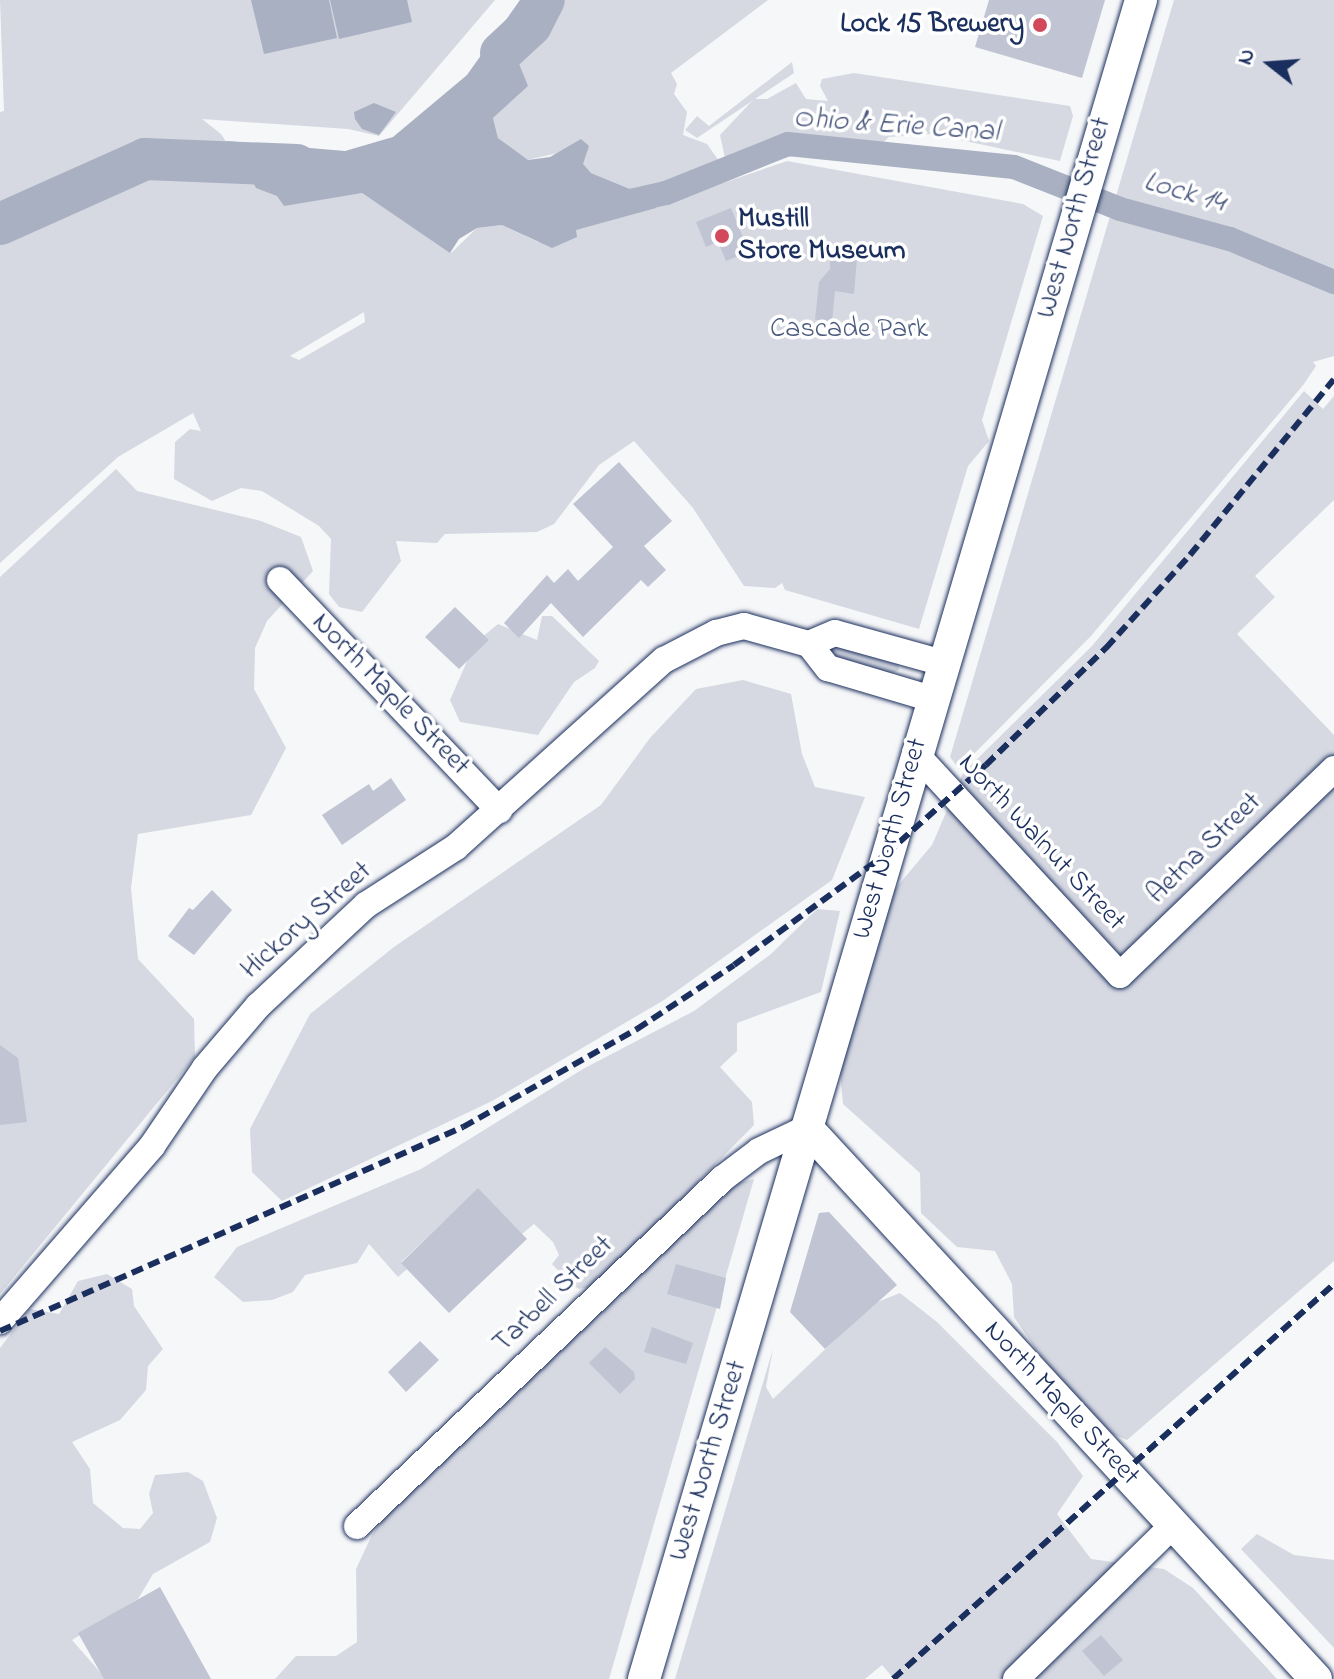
<!DOCTYPE html>
<style>
body{margin:0}
#map{position:relative;width:1334px;height:1679px;overflow:hidden;background:#f6f7f9;font-family:"Indie Flower",sans-serif}
div>[style]{position:absolute}
.green>*{inset:0;background:#d6d9e2}
.water>*{inset:0;background:#a9b0c1}
.canal>*{height:24px;margin:-12px;padding:0 12px;transform-origin:12px;border-radius:12px;background:#a9b0c1}
.river>*{height:42px;margin:-21px;padding:0 21px;transform-origin:21px;border-radius:21px;background:#a9b0c1}
.building>*{inset:0;background:#c0c4d3}
.roads{filter:drop-shadow(0 0 2px #1b2f5e) drop-shadow(0 0 2px #1b2f5e)}
.minor>*{height:26px;margin:-13px;padding:0 13px;transform-origin:13px;border-radius:13px;background:#fff}
.tertiary>*{height:32px;margin:-16px;padding:0 16px;transform-origin:16px;border-radius:16px;background:#fff}
.rail>*{height:6px;margin-top:-3px;transform-origin:0;background:repeating-linear-gradient(90deg,#1b2f5e 0 12px,transparent 0 18px)}
.dots>*{width:22px;height:22px;translate:-50% -50%;box-sizing:border-box;border:4px solid #fff;border-radius:50%}
span{translate:-50% -50%;white-space:nowrap;text-align:center;line-height:1.15;-webkit-text-stroke:7px #fff;paint-order:stroke}
.poi-label{font-size:28px;color:#1b2f5e;font-weight:700}
.right{translate:-100% -50%;text-align:right}
.left{translate:0 -50%;text-align:left}
.street-label{font-size:28px;color:#1b2f5e}
.park-label{font-size:28px;color:#4a5a7f}
.water-label{font-size:30px;color:#4d5c81;font-style:italic}
.north{position:absolute;left:1230px;top:24px;width:80px;height:80px;-webkit-text-stroke:6px #fff;paint-order:stroke;rotate:287deg;font-size:22px;font-weight:700;line-height:32px;text-align:center;color:#1b2f5e}
.north::after{content:'';display:block;margin:auto;width:28px;height:36px;background:#1b2f5e;clip-path:polygon(50% 0,100% 100%,50% 72%,0 100%)}
</style>
<div id="map">
<div class="green">
<i style="clip-path:polygon(evenodd,0 0,495px 0,379px 136px,348px 129px,202px 119px,221px 134px,256px 188px,313px 200px,362px 193px,451px 253px,477px 228px,502px 225px,538px 242px,630px 189px,591px 173px,567px 151px,527px 160px,498px 138px,493px 118px,527px 86px,518px 61px,544px 0,768px 0,671px 73px,677px 84px,674px 94px,687px 112px,683px 135px,707px 144px,719px 161px,723px 183px,787px 161px,1023px 204px,1043px 216px,982px 420px,989px 441px,968px 466px,919px 629px,785px 590px,782px 583px,775px 588px,744px 586px,693px 508px,634px 441px,599px 465px,554px 524px,537px 532px,445px 534px,437px 543px,396px 541px,401px 561px,362px 612px,339px 607px,329px 594px,331px 539px,319px 526px,262px 491px,241px 488px,212px 501px,174px 479px,175px 442px,190px 429px,201px 431px,193px 413px,118px 457px,0 563px,0 112px,4px 111px,0 0,364px 312px,365px 322px,299px 360px,290px 356px,364px 312px)"></i>
<i style="clip-path:polygon(1174px 0,1334px 0,1334px 356px,1313px 362px,1316px 366px,1304px 384px,1091px 636px,959px 769px,950px 757px)"></i>
<i style="clip-path:polygon(792px 62px,794px 73px,697px 138px,685px 130px,697px 116px,709px 126px)"></i>
<i style="clip-path:polygon(854px 73px,1070px 106px,1073px 116px,1060px 161px,932px 134px,889px 137px,867px 158px,834px 160px,815px 151px,745px 167px,725px 158px,720px 135px,754px 99px,767px 99px,796px 83px,806px 99px,828px 101px,820px 86px,822px 79px)"></i>
<i style="clip-path:polygon(1304px 391px,1323px 409px,1334px 396px,1334px 500px,1255px 576px,1275px 597px,1237px 634px,1334px 735px,1334px 1261px,1127px 1440px,1103px 1430px,1037px 1351px,1014px 1317px,1012px 1284px,995px 1251px,957px 1247px,921px 1213px,920px 1173px,843px 1104px,839px 1062px,885px 901px,932px 845px,963px 773px,1092px 646px)"></i>
<i style="clip-path:polygon(116px 469px,137px 491px,261px 521px,301px 537px,313px 571px,267px 621px,255px 648px,254px 689px,286px 748px,251px 815px,138px 834px,131px 888px,138px 959px,194px 1019px,195px 1057px,0 1294px,0 577px)"></i>
<i style="clip-path:polygon(542px 616px,552px 616px,599px 661px,595px 668px,574px 682px,538px 735px,460px 722px,450px 700px,475px 643px,498px 624px,537px 640px)"></i>
<i style="clip-path:polygon(833px 643px,898px 662px,899px 670px,889px 675px,834px 658px,829px 650px)"></i>
<i style="clip-path:polygon(743px 680px,791px 694px,802px 754px,815px 787px,865px 797px,832px 880px,664px 1000px,492px 1101px,282px 1201px,252px 1172px,250px 1129px,310px 1014px,394px 947px,601px 805px,650px 738px,696px 689px)"></i>
<i style="clip-path:polygon(817px 909px,840px 911px,821px 992px,737px 1023px,737px 1051px,720px 1067px,752px 1102px,754px 1125px,596px 1286px,579px 1289px,570px 1283px,552px 1264px,559px 1255px,553px 1242px,534px 1224px,522px 1234px,478px 1189px,401px 1262px,407px 1269px,398px 1277px,369px 1244px,357px 1263px,305px 1275px,293px 1292px,272px 1300px,243px 1302px,214px 1277px,237px 1247px,421px 1169px,583px 1069px,694px 1011px,771px 954px)"></i>
<i style="clip-path:polygon(754px 1179px,609px 1679px,275px 1679px,296px 1656px,336px 1656px,357px 1642px,356px 1569px,372px 1535px,446px 1429px,467px 1440px,706px 1208px,738px 1183px)"></i>
<i style="clip-path:polygon(107px 1274px,132px 1289px,134px 1306px,163px 1349px,148px 1366px,146px 1390px,120px 1420px,72px 1442px,90px 1469px,93px 1503px,123px 1528px,140px 1529px,153px 1513px,149px 1494px,155px 1475px,188px 1472px,203px 1481px,217px 1518px,210px 1542px,153px 1574px,138px 1599px,72px 1640px,106px 1679px,0 1679px,0 1348px,30px 1309px,59px 1314px,78px 1281px)"></i>
<i style="clip-path:polygon(900px 1293px,937px 1322px,1057px 1442px,1083px 1476px,1057px 1514px,1091px 1559px,1164px 1569px,1193px 1588px,1277px 1679px,894px 1679px,882px 1665px,865px 1679px,675px 1679px,773px 1349px,766px 1387px,773px 1399px,836px 1339px,850px 1313px)"></i>
<i style="clip-path:polygon(1257px 1534px,1294px 1555px,1334px 1560px,1334px 1648px,1241px 1549px)"></i>
</div>
<div class="water">
<i style="clip-path:polygon(251px 0,329px 0,337px 38px,264px 54px)"></i>
<i style="clip-path:polygon(330px 0,407px 0,412px 22px,339px 39px)"></i>
<i style="clip-path:polygon(520px 0,544px 0,518px 61px,528px 86px,493px 118px,498px 138px,528px 160px,550px 157px,581px 139px,589px 146px,583px 164px,591px 173px,630px 189px,656px 208px,576px 230px,577px 237px,552px 248px,502px 225px,477px 228px,459px 239px,450px 253px,362px 193px,284px 206px,277px 196px,256px 188px,226px 141px,345px 151px,393px 137px,467px 75px)"></i>
<i style="clip-path:polygon(374px 103px,396px 112px,379px 135px,362px 129px,355px 119px,354px 112px)"></i>
</div>
<div class="canal">
<i style="left:613px;top:205px;width:54px;rotate:-12.8deg"></i>
<i style="left:666px;top:193px;width:131px;rotate:-21.9deg"></i>
<i style="left:788px;top:144px;width:227px;rotate:5.8deg"></i>
<i style="left:1014px;top:167px;width:114px;rotate:21.6deg"></i>
<i style="left:1120px;top:209px;width:114px;rotate:15.3deg"></i>
<i style="left:1230px;top:239px;width:113px;rotate:22.5deg"></i>
</div>
<div class="river">
<i style="left:501px;top:53px;width:41px;rotate:-43deg"></i>
<i style="left:531px;top:25px;width:28px;rotate:-63deg"></i>
<i style="left:0;top:224px;width:159px;rotate:-24.1deg"></i>
<i style="left:145px;top:159px;width:152px;rotate:2.3deg"></i>
</div>
<div class="building">
<i style="clip-path:polygon(989px 0,1105px 0,1082px 78px,975px 47px)"></i>
<i style="clip-path:polygon(731px 208px,749px 252px,726px 261px,718px 242px,706px 247px,696px 222px)"></i>
<i style="clip-path:polygon(830px 256px,857px 258px,854px 294px,835px 291px,832px 321px,815px 320px,819px 282px,830px 269px)"></i>
<i style="clip-path:polygon(619px 462px,672px 521px,644px 546px,666px 570px,648px 587px,641px 580px,583px 637px,551px 603px,519px 638px,504px 623px,547px 575px,554px 583px,568px 569px,578px 581px,613px 547px,573px 504px)"></i>
<i style="clip-path:polygon(455px 607px,489px 640px,459px 669px,425px 637px)"></i>
<i style="clip-path:polygon(391px 778px,406px 800px,342px 845px,322px 815px,369px 784px,373px 791px)"></i>
<i style="clip-path:polygon(212px 890px,232px 910px,194px 955px,168px 936px,189px 908px,193px 910px)"></i>
<i style="clip-path:polygon(0 1045px,18px 1058px,27px 1122px,0 1125px)"></i>
<i style="clip-path:polygon(478px 1188px,527px 1239px,449px 1313px,401px 1263px)"></i>
<i style="clip-path:polygon(829px 1212px,897px 1285px,825px 1349px,790px 1312px,819px 1213px)"></i>
<i style="clip-path:polygon(676px 1264px,726px 1278px,720px 1309px,667px 1294px)"></i>
<i style="clip-path:polygon(652px 1327px,693px 1343px,686px 1364px,644px 1352px)"></i>
<i style="clip-path:polygon(420px 1341px,439px 1360px,406px 1392px,388px 1372px)"></i>
<i style="clip-path:polygon(605px 1347px,634px 1372px,635px 1379px,620px 1394px,589px 1363px)"></i>
<i style="clip-path:polygon(160px 1587px,211px 1679px,104px 1679px,78px 1633px)"></i>
<i style="clip-path:polygon(1101px 1635px,1123px 1660px,1104px 1676px,1082px 1651px)"></i>
</div>
<div class="roads">
<div class="minor">
<i style="left:280px;top:580px;width:318px;rotate:46.4deg"></i>
<i style="left:809px;top:644px;width:28px;rotate:-23deg"></i>
<i style="left:835px;top:633px;width:112px;rotate:15.5deg"></i>
<i style="left:915px;top:753px;width:302px;rotate:47.3deg"></i>
<i style="left:1120px;top:975px;width:297px;rotate:-43.9deg"></i>
<i style="left:0;top:1321px;width:232px;rotate:-49deg"></i>
<i style="left:152px;top:1146px;width:94px;rotate:-55.8deg"></i>
<i style="left:205px;top:1068px;width:82px;rotate:-49.5deg"></i>
<i style="left:258px;top:1006px;width:148px;rotate:-43.1deg"></i>
<i style="left:366px;top:905px;width:107px;rotate:-32.8deg"></i>
<i style="left:456px;top:847px;width:280px;rotate:-42deg"></i>
<i style="left:664px;top:660px;width:59px;rotate:-27.4deg"></i>
<i style="left:716px;top:633px;width:29px;rotate:-14deg"></i>
<i style="left:744px;top:626px;width:67px;rotate:15.5deg"></i>
<i style="left:809px;top:644px;width:31px;rotate:52deg"></i>
<i style="left:828px;top:668px;width:109px;rotate:16.6deg"></i>
<i style="left:357px;top:1526px;width:504px;rotate:-43.55deg"></i>
<i style="left:722px;top:1179px;width:46px;rotate:-37.1deg"></i>
<i style="left:759px;top:1151px;width:53px;rotate:-25.6deg"></i>
<i style="left:1016px;top:1679px;width:220px;rotate:-44.4deg"></i>
</div>
<div class="tertiary">
<i style="left:807px;top:1128px;width:750px;rotate:47.27deg"></i>
<i style="left:644px;top:1679px;width:1751px;rotate:-73.51deg"></i>
</div>
</div>
<div class="rail">
<i style="left:0;top:1331px;width:506px;rotate:-23.78deg"></i>
<i style="left:463px;top:1127px;width:200px;rotate:-29.4deg"></i>
<i style="left:637px;top:1029px;width:116px;rotate:-33.4deg"></i>
<i style="left:734px;top:965px;width:188px;rotate:-36.1deg"></i>
<i style="left:886px;top:854px;width:134px;rotate:-41.7deg"></i>
<i style="left:986px;top:765px;width:168px;rotate:-44.3deg"></i>
<i style="left:1106px;top:648px;width:125px;rotate:-47.9deg"></i>
<i style="left:1190px;top:555px;width:227px;rotate:-50.7deg"></i>
<i style="left:893px;top:1679px;width:592px;rotate:-41.85deg"></i>
</div>
<div class="dots">
<i style="left:1040px;top:25px;background:#d1495b"></i>
<i style="left:722px;top:236px;background:#d1495b"></i>
</div>
<div class="poi-label">
<span class="right" style="left:1024px;top:25px">Lock 15 Brewery</span>
<span class="left" style="left:738px;top:236px">Mustill<br>Store Museum</span>
</div>
<div class="street-label">
<span style="left:1075px;top:218px;rotate:-74deg">West North Street</span>
<span style="left:390px;top:695px;rotate:46deg">North Maple Street</span>
<span style="left:891px;top:839px;rotate:-74deg">West North Street</span>
<span style="left:1041px;top:843px;rotate:47deg">North Walnut Street</span>
<span style="left:1205px;top:849px;rotate:-44deg">Aetna Street</span>
<span style="left:307px;top:921px;rotate:-41deg">Hickory Street</span>
<span style="left:554px;top:1295px;rotate:-44deg">Tarbell Street</span>
<span style="left:1061px;top:1404px;rotate:47deg">North Maple Street</span>
<span style="left:709px;top:1461px;rotate:-73deg">West North Street</span>
</div>
<div class="park-label">
<span style="left:849px;top:330px">Cascade Park</span>
</div>
<div class="water-label">
<span style="left:896px;top:126px;rotate:4deg">Ohio &amp; Erie Canal</span>
<span style="left:1184px;top:193px;rotate:16deg">Lock 14</span>
</div>
<div class="north">N</div>
</div>
